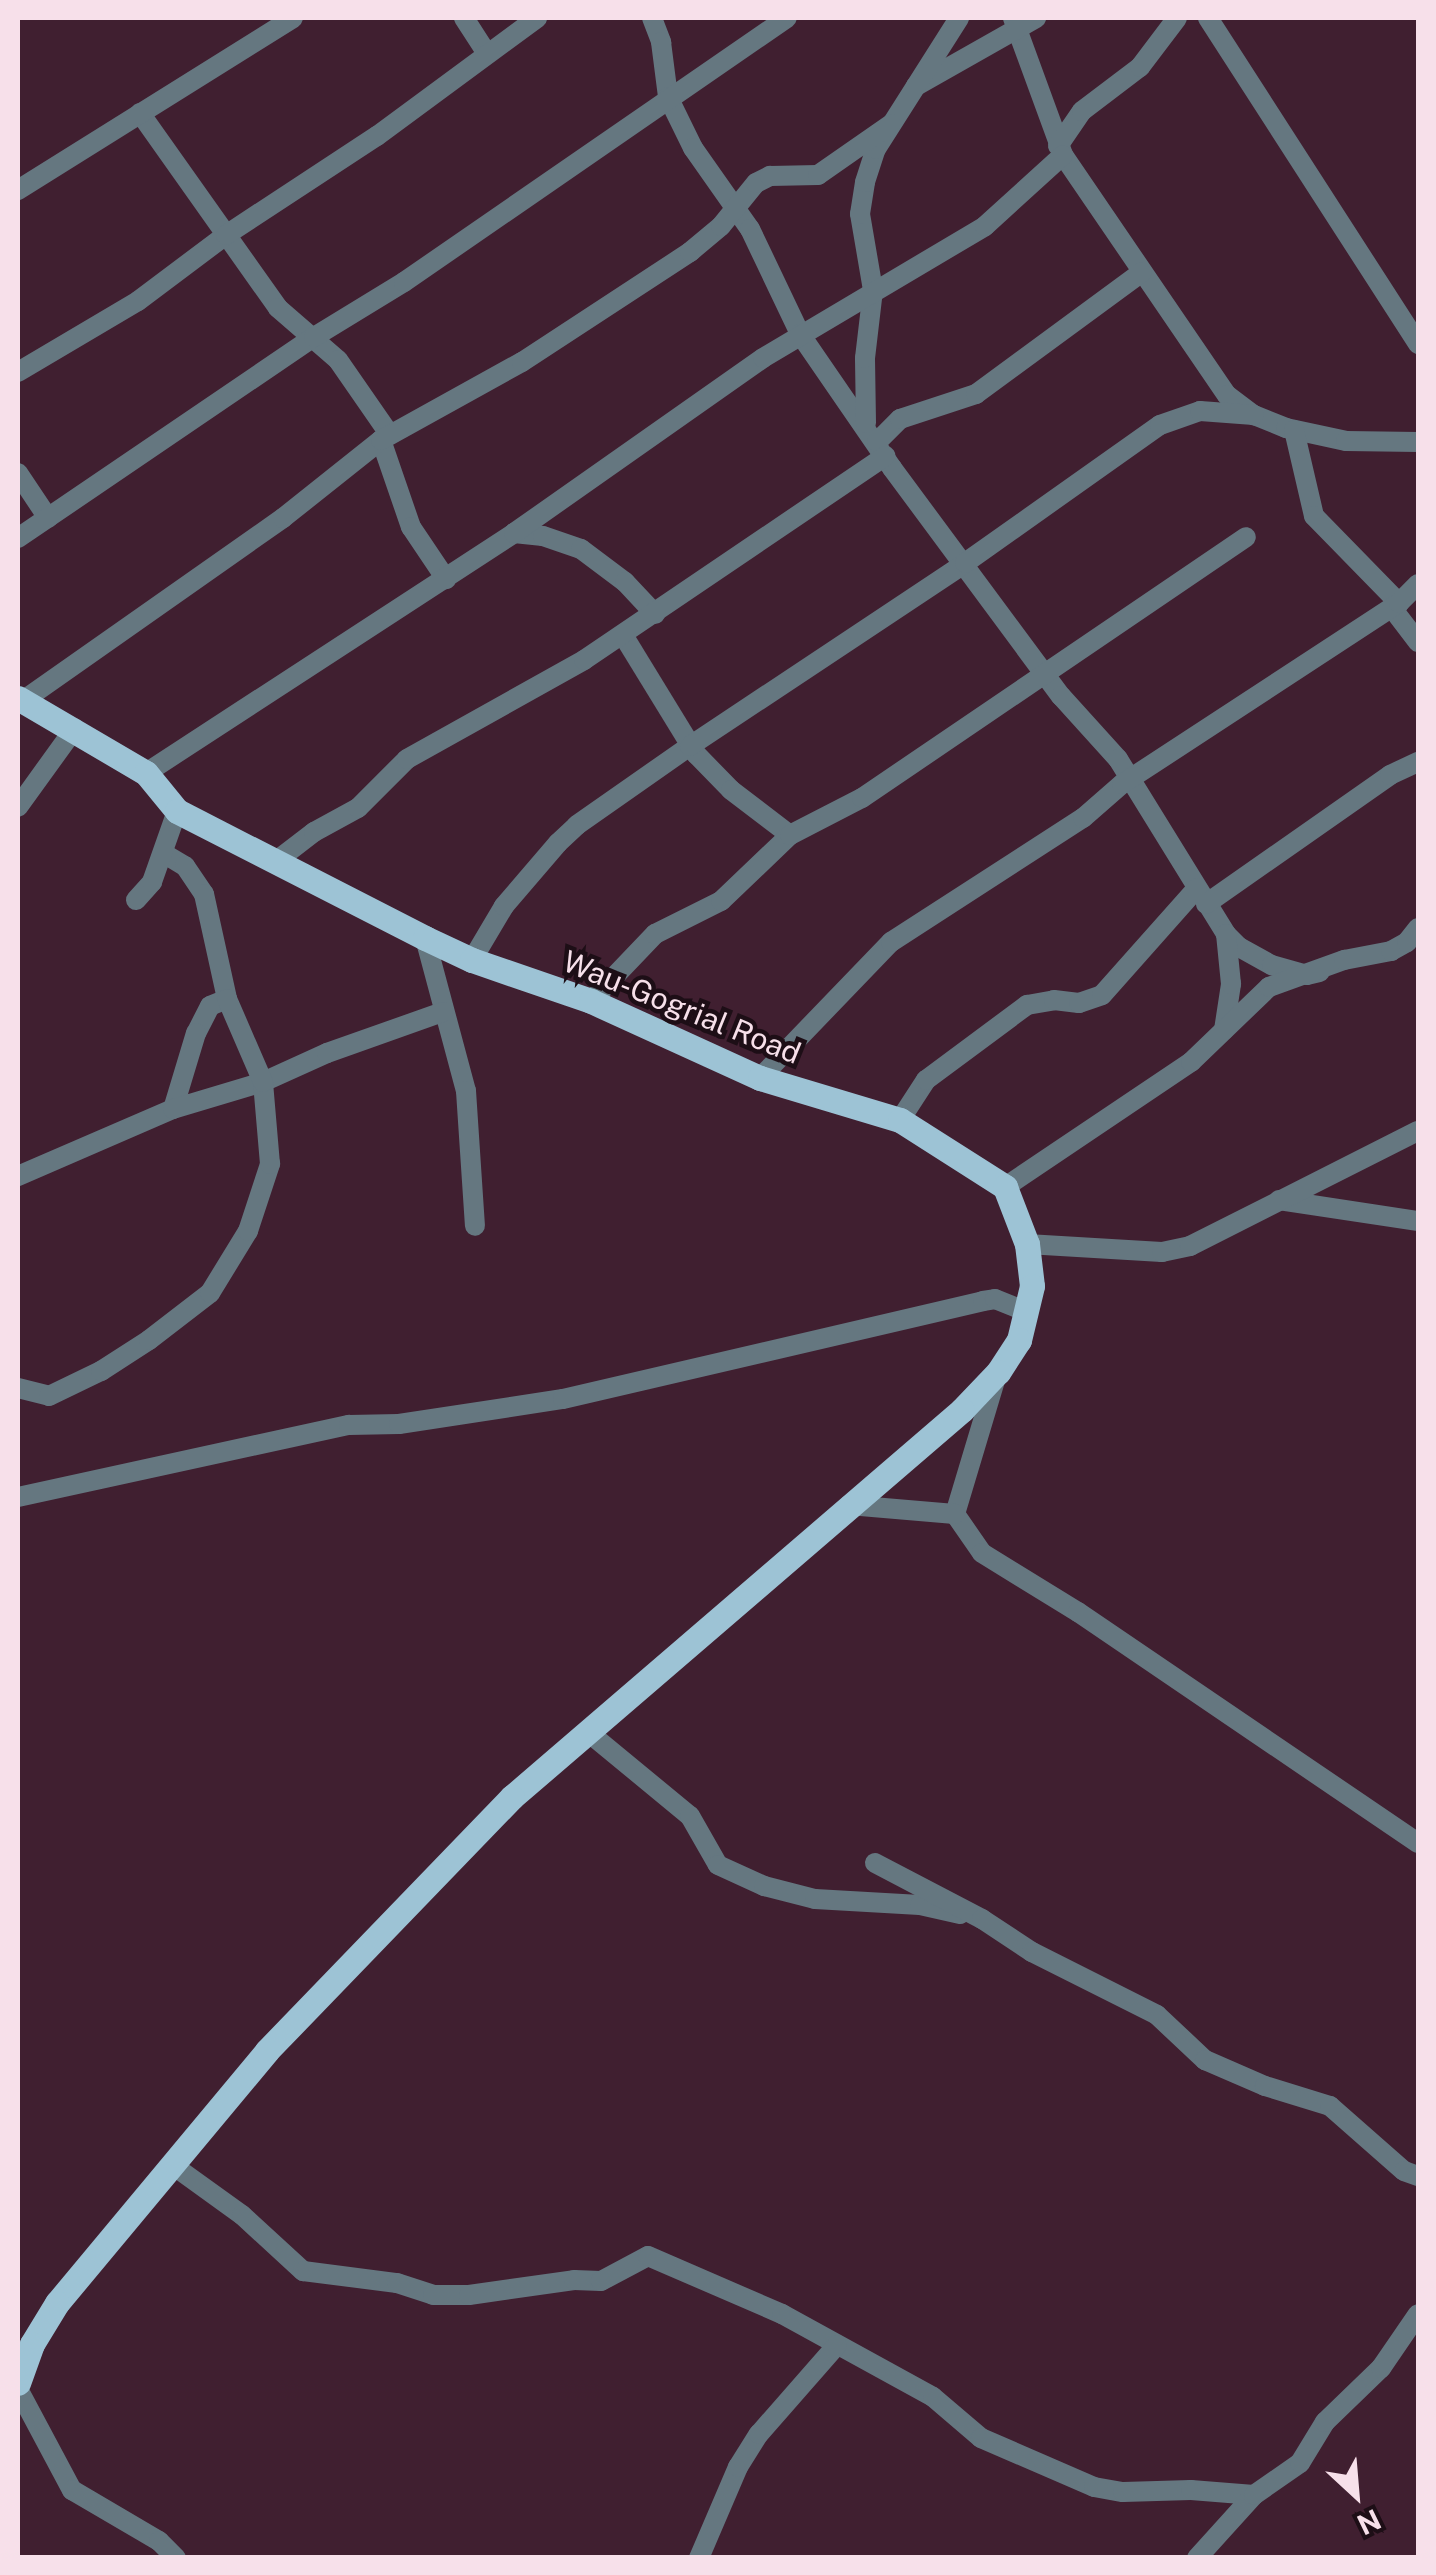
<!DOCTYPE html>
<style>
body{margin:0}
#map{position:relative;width:1436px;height:2575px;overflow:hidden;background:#401f30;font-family:"Public Sans",sans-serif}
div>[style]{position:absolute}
.minor>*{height:20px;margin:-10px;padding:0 10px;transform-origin:10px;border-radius:10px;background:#657780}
.primary>*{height:25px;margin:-12.5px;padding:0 12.5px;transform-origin:12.5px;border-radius:12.5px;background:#9dc3d5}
span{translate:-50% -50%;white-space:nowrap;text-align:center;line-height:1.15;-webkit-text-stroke:9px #1d0e16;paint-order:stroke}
.street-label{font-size:30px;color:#f7e0ea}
.frame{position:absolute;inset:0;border:20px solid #f7e0ea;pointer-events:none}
.north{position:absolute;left:1306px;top:2445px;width:100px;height:100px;-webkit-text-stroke:8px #1d0e16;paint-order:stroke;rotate:154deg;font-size:28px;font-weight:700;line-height:40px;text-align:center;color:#f7e0ea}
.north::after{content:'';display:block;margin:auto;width:35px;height:45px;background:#f7e0ea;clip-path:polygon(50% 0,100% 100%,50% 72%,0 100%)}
</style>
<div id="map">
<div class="minor">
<i style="left:464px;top:18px;width:40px;rotate:57.1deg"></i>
<i style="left:652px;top:18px;width:26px;rotate:69deg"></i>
<i style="left:661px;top:42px;width:55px;rotate:82.7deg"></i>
<i style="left:668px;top:97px;width:57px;rotate:63.9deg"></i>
<i style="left:693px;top:148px;width:99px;rotate:54.9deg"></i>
<i style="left:750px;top:229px;width:116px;rotate:64.5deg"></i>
<i style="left:800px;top:334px;width:163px;rotate:55.5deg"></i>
<i style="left:892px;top:468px;width:284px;rotate:53.5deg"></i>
<i style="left:1061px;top:696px;width:85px;rotate:47.9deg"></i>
<i style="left:1118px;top:759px;width:206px;rotate:58.3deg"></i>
<i style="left:1226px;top:934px;width:18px;rotate:45deg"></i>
<i style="left:1239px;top:947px;width:38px;rotate:29deg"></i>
<i style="left:1272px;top:965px;width:36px;rotate:16deg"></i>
<i style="left:1307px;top:975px;width:13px;rotate:-13deg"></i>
<i style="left:1013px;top:18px;width:146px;rotate:69.9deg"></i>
<i style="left:1063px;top:155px;width:291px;rotate:55.7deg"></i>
<i style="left:1227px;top:395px;width:34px;rotate:37deg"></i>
<i style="left:1254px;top:415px;width:35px;rotate:22deg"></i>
<i style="left:1286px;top:428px;width:61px;rotate:12.2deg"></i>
<i style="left:1346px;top:441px;width:72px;rotate:0.8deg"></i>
<i style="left:1208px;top:18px;width:388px;rotate:57.2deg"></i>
<i style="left:916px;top:86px;width:138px;rotate:-29.5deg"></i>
<i style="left:140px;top:113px;width:239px;rotate:54.7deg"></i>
<i style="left:278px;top:308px;width:79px;rotate:40.9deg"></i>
<i style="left:338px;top:360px;width:91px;rotate:55.3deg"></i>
<i style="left:1058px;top:146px;width:42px;rotate:-55.6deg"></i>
<i style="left:1082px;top:111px;width:73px;rotate:-37.2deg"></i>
<i style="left:1140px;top:67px;width:61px;rotate:-52.9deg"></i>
<i style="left:18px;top:190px;width:324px;rotate:-32deg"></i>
<i style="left:18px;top:372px;width:139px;rotate:-30.6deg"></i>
<i style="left:138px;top:301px;width:110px;rotate:-36.9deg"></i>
<i style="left:226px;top:235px;width:181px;rotate:-33.3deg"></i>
<i style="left:377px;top:136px;width:199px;rotate:-36.4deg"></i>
<i style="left:866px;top:423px;width:65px;rotate:-90.9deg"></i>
<i style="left:865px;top:358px;width:68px;rotate:-83.3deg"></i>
<i style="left:873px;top:290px;width:77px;rotate:-99.7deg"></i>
<i style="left:860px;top:214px;width:32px;rotate:-81deg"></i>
<i style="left:865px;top:182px;width:35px;rotate:-72deg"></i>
<i style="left:876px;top:149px;width:155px;rotate:-57.6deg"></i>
<i style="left:1294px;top:430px;width:88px;rotate:76.9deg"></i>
<i style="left:1314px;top:516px;width:122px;rotate:45.7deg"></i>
<i style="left:381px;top:440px;width:92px;rotate:71deg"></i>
<i style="left:411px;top:527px;width:63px;rotate:56.1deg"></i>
<i style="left:877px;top:442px;width:33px;rotate:-45deg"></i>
<i style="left:900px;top:419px;width:80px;rotate:-18.2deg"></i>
<i style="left:976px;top:394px;width:205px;rotate:-36.3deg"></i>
<i style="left:18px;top:473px;width:54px;rotate:56.3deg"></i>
<i style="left:514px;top:533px;width:29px;rotate:6deg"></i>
<i style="left:543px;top:536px;width:40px;rotate:18.9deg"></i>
<i style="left:581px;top:549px;width:55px;rotate:36.9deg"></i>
<i style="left:625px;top:582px;width:44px;rotate:46.8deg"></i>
<i style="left:18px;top:538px;width:358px;rotate:-34.2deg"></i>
<i style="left:314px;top:337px;width:105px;rotate:-31.4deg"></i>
<i style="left:404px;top:282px;width:465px;rotate:-34.6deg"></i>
<i style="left:1392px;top:608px;width:43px;rotate:52.6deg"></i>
<i style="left:623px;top:635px;width:140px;rotate:58.5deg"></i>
<i style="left:696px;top:754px;width:50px;rotate:45.8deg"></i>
<i style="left:731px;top:790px;width:74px;rotate:37.3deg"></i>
<i style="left:24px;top:700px;width:317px;rotate:-35.1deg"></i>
<i style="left:283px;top:518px;width:125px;rotate:-38.5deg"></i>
<i style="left:381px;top:440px;width:161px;rotate:-29deg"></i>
<i style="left:522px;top:362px;width:201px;rotate:-33.2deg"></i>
<i style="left:690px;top:252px;width:40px;rotate:-40deg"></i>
<i style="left:721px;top:226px;width:55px;rotate:-50.9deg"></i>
<i style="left:756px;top:183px;width:16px;rotate:-27deg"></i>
<i style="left:770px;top:176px;width:48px;rotate:-1.2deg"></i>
<i style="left:818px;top:175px;width:89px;rotate:-34.9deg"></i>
<i style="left:146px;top:773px;width:439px;rotate:-33.1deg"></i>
<i style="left:514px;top:533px;width:304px;rotate:-35.1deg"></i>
<i style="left:763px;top:358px;width:258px;rotate:-30.7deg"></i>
<i style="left:985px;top:226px;width:105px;rotate:-42.3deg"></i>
<i style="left:18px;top:807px;width:97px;rotate:-54.2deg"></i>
<i style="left:163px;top:853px;width:26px;rotate:31deg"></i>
<i style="left:185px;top:866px;width:34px;rotate:56deg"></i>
<i style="left:204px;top:894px;width:107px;rotate:77.6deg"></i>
<i style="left:227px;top:999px;width:18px;rotate:158deg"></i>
<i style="left:210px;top:1006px;width:30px;rotate:117deg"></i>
<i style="left:196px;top:1033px;width:79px;rotate:106.8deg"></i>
<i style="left:275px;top:862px;width:49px;rotate:-37.6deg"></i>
<i style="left:314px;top:832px;width:50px;rotate:-28.6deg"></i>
<i style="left:358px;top:808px;width:69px;rotate:-45deg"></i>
<i style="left:407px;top:759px;width:203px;rotate:-29.2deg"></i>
<i style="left:584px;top:660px;width:364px;rotate:-34.1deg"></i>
<i style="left:136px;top:900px;width:24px;rotate:-48deg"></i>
<i style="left:152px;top:882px;width:75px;rotate:-70.6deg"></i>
<i style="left:1206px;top:904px;width:225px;rotate:-35deg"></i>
<i style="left:1390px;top:775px;width:31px;rotate:-25deg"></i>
<i style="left:425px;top:938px;width:158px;rotate:75deg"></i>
<i style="left:466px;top:1091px;width:135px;rotate:86.2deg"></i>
<i style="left:472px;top:960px;width:63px;rotate:-59.3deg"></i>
<i style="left:504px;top:906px;width:83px;rotate:-49.4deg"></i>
<i style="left:558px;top:843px;width:26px;rotate:-43deg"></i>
<i style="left:577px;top:825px;width:138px;rotate:-35deg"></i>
<i style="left:690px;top:746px;width:330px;rotate:-33.6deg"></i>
<i style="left:965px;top:563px;width:239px;rotate:-35.3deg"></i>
<i style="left:1160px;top:425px;width:42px;rotate:-19.3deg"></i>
<i style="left:1200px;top:411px;width:54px;rotate:4.2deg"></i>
<i style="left:591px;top:1001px;width:93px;rotate:-46.3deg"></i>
<i style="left:655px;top:934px;width:74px;rotate:-26.6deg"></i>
<i style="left:721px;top:901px;width:95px;rotate:-43.7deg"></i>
<i style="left:790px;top:835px;width:81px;rotate:-27.2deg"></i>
<i style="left:862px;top:798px;width:464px;rotate:-34.2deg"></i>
<i style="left:1224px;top:1030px;width:47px;rotate:-81.3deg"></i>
<i style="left:1231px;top:984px;width:50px;rotate:-95.7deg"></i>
<i style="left:760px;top:1078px;width:189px;rotate:-46.1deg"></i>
<i style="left:891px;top:942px;width:229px;rotate:-32.9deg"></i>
<i style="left:1083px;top:818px;width:52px;rotate:-41.1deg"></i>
<i style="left:1122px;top:784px;width:331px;rotate:-33.2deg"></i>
<i style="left:1399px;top:603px;width:27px;rotate:-45deg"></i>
<i style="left:900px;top:1120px;width:48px;rotate:-57deg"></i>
<i style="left:926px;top:1080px;width:126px;rotate:-36.6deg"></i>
<i style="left:1027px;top:1005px;width:27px;rotate:-10deg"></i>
<i style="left:1054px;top:1000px;width:25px;rotate:7deg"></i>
<i style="left:1079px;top:1003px;width:24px;rotate:-19deg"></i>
<i style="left:1102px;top:995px;width:143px;rotate:-48.4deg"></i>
<i style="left:18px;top:1176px;width:169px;rotate:-23.4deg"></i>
<i style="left:173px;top:1109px;width:94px;rotate:-16.7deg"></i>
<i style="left:263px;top:1082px;width:70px;rotate:-24.4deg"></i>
<i style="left:327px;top:1053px;width:123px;rotate:-19.5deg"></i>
<i style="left:1005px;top:1187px;width:224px;rotate:-33.9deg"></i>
<i style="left:1191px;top:1062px;width:108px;rotate:-43.9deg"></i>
<i style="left:1269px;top:987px;width:80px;rotate:-19.8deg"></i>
<i style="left:1344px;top:960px;width:48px;rotate:-10.8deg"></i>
<i style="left:1391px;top:951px;width:18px;rotate:-29deg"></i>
<i style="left:1407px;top:942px;width:18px;rotate:-52deg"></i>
<i style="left:1279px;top:1200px;width:141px;rotate:8.6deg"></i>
<i style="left:1027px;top:1244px;width:135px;rotate:3.4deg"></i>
<i style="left:1162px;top:1252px;width:29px;rotate:-12deg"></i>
<i style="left:1190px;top:1246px;width:255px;rotate:-26.8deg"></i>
<i style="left:997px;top:1374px;width:146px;rotate:106.7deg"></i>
<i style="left:955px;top:1514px;width:47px;rotate:55.3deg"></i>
<i style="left:982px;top:1553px;width:113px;rotate:31.6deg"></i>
<i style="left:1078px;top:1612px;width:411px;rotate:34.2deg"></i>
<i style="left:18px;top:1388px;width:32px;rotate:14deg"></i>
<i style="left:49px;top:1396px;width:58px;rotate:-25.7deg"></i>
<i style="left:101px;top:1371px;width:57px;rotate:-32.9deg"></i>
<i style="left:149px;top:1340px;width:77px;rotate:-37.6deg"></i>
<i style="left:210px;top:1293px;width:73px;rotate:-58.5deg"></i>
<i style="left:248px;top:1231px;width:71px;rotate:-71.8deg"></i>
<i style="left:270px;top:1164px;width:82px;rotate:-94.9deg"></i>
<i style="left:263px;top:1082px;width:90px;rotate:-113.4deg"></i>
<i style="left:18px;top:1497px;width:339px;rotate:-12.3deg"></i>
<i style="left:349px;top:1425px;width:50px;rotate:-1.1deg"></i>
<i style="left:399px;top:1424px;width:166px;rotate:-8.7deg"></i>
<i style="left:563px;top:1399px;width:431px;rotate:-13.1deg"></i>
<i style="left:983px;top:1301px;width:12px;rotate:-9deg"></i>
<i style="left:995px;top:1299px;width:35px;rotate:22deg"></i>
<i style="left:849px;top:1505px;width:106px;rotate:4.9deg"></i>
<i style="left:588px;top:1732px;width:132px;rotate:39.5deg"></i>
<i style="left:690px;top:1816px;width:56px;rotate:60.3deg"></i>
<i style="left:718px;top:1865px;width:51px;rotate:24.5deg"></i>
<i style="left:764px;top:1886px;width:53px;rotate:14.3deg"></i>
<i style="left:815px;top:1899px;width:105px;rotate:3.3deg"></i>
<i style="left:920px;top:1905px;width:41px;rotate:12.7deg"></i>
<i style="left:875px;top:1863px;width:121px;rotate:27.6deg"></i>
<i style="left:982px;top:1919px;width:60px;rotate:33.4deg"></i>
<i style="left:1032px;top:1952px;width:140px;rotate:26.7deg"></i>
<i style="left:1157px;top:2015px;width:66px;rotate:43.2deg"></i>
<i style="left:1205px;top:2060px;width:65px;rotate:23.4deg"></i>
<i style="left:1265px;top:2086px;width:68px;rotate:17.1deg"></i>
<i style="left:1330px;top:2106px;width:98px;rotate:41.3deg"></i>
<i style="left:1404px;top:2171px;width:15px;rotate:20deg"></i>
<i style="left:174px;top:2166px;width:84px;rotate:35.8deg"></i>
<i style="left:242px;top:2215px;width:83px;rotate:42.6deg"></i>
<i style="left:303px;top:2271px;width:95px;rotate:7.3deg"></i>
<i style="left:397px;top:2283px;width:38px;rotate:18deg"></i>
<i style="left:433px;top:2295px;width:36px"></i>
<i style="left:469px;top:2295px;width:106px;rotate:-8.1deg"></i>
<i style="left:574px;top:2280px;width:27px;rotate:2deg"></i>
<i style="left:601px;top:2281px;width:53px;rotate:-28deg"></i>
<i style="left:648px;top:2256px;width:146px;rotate:23.4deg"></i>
<i style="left:782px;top:2314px;width:172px;rotate:28.8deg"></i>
<i style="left:933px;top:2397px;width:63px;rotate:40.5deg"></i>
<i style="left:981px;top:2438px;width:123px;rotate:23.4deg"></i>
<i style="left:1094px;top:2487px;width:29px;rotate:10deg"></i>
<i style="left:1123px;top:2492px;width:68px;rotate:-1.7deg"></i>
<i style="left:1191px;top:2490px;width:63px;rotate:4.5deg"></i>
<i style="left:18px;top:2389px;width:115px;rotate:61.9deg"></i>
<i style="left:72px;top:2490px;width:101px;rotate:30.4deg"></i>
<i style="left:159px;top:2541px;width:24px;rotate:45deg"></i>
<i style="left:699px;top:2558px;width:99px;rotate:-66.8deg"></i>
<i style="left:738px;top:2467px;width:39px;rotate:-58deg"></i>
<i style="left:759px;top:2434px;width:118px;rotate:-48.8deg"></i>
<i style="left:1197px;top:2558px;width:85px;rotate:-47.9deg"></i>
<i style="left:1254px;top:2495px;width:56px;rotate:-34.8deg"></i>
<i style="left:1300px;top:2463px;width:48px;rotate:-58.6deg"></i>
<i style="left:1325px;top:2422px;width:78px;rotate:-44deg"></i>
<i style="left:1381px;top:2368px;width:65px;rotate:-55.6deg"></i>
</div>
<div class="primary">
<i style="left:18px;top:698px;width:148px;rotate:30.4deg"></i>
<i style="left:146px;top:773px;width:49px;rotate:50.8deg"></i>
<i style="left:177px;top:811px;width:279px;rotate:27.1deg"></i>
<i style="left:425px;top:938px;width:52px;rotate:25.1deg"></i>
<i style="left:472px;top:960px;width:126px;rotate:19deg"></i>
<i style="left:591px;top:1001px;width:186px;rotate:24.5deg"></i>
<i style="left:760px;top:1078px;width:146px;rotate:16.7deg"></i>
<i style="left:900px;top:1120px;width:125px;rotate:32.5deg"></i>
<i style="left:1005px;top:1187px;width:61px;rotate:68.9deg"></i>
<i style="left:1027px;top:1244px;width:42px;rotate:83.2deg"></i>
<i style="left:1032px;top:1286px;width:56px;rotate:103.5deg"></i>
<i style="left:1019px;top:1340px;width:38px;rotate:123deg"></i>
<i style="left:998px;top:1372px;width:52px;rotate:133.5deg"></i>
<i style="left:962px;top:1410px;width:594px;rotate:139.3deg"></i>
<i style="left:512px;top:1797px;width:353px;rotate:134deg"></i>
<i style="left:267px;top:2051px;width:328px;rotate:129.8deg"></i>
<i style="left:57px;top:2303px;width:48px;rotate:121.4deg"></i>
<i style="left:32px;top:2344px;width:41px;rotate:109.7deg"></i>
</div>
<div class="street-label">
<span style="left:682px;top:1007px;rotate:22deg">Wau-Gogrial Road</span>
</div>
<div class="frame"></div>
<div class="north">N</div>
</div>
